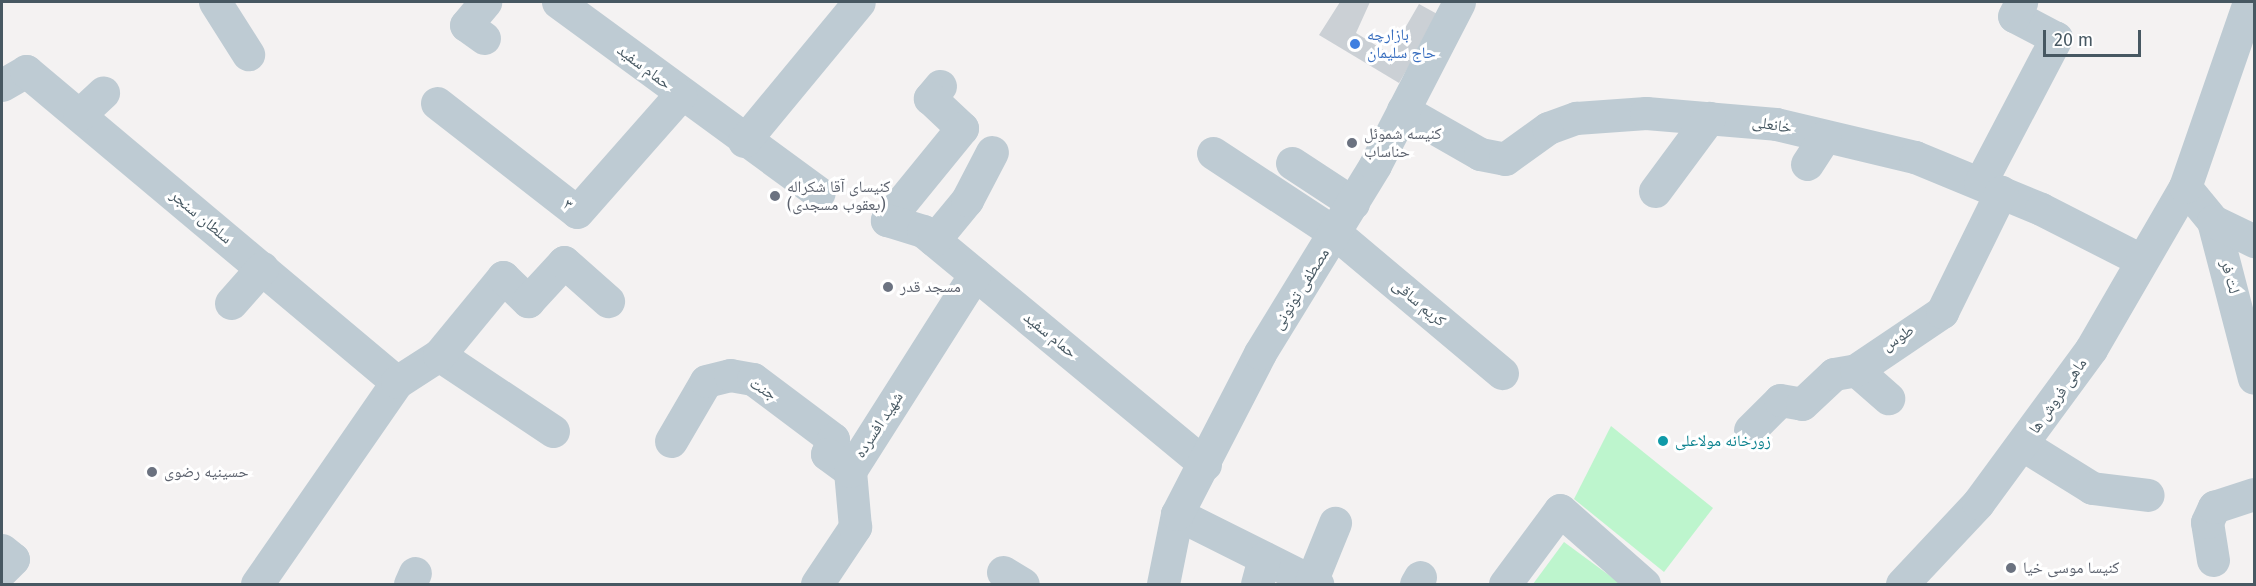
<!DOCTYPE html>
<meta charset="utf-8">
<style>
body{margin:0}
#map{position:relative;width:2256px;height:586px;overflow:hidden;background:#f4f2f2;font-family:"Fira Sans","Noto Naskh Arabic",sans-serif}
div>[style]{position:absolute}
.green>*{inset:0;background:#bdf5cd}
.building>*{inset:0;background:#cbd0d5}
.minor>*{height:33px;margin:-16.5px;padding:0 16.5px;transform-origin:16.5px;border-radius:16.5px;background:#becbd3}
.dots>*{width:16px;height:16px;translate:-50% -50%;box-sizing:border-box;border:3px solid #fff;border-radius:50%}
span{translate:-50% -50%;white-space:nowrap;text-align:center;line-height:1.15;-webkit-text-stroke:6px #fff;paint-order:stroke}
.shop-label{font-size:16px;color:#366cbe}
.left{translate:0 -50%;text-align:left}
.street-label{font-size:16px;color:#475862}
.worship-label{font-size:16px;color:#5b616d}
.culture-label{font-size:16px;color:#0d838f}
.frame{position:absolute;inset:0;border:3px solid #475862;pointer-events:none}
.scale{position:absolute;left:2043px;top:30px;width:98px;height:27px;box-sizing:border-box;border:3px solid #475862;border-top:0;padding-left:8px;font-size:18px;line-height:21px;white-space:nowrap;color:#475862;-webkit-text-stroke:4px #fff;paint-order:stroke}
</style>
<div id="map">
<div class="green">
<i style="clip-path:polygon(1611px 426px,1713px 508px,1664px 572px,1574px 499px)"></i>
<i style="clip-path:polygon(1564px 542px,1621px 584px,1533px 584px)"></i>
</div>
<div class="building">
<i style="clip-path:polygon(1340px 2px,1370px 2px,1356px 33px,1390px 54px,1419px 4px,1439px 15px,1399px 83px,1319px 35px)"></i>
</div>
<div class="minor">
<i style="left:215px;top:2px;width:62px;rotate:57.6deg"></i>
<i style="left:558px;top:2px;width:323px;rotate:36.2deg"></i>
<i style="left:484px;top:38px;width:22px;rotate:-144deg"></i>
<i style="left:466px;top:25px;width:30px;rotate:-50deg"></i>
<i style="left:2px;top:85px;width:28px;rotate:-30deg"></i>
<i style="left:26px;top:71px;width:484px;rotate:40deg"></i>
<i style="left:940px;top:86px;width:16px;rotate:130deg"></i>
<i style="left:930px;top:98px;width:44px;rotate:43.2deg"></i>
<i style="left:962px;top:128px;width:119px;rotate:129.2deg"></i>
<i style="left:887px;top:220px;width:38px;rotate:17deg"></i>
<i style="left:923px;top:231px;width:366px;rotate:39.6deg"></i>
<i style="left:437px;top:103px;width:177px;rotate:37.9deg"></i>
<i style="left:577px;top:212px;width:156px;rotate:-48.6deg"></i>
<i style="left:1403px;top:110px;width:89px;rotate:29.7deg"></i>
<i style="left:1480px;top:154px;width:25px;rotate:11deg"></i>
<i style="left:1505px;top:159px;width:53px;rotate:-35.8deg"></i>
<i style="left:1548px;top:128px;width:30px;rotate:-20deg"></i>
<i style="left:1576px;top:118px;width:70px;rotate:-4.1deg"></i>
<i style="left:1646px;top:113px;width:130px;rotate:4.8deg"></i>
<i style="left:1776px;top:124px;width:143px;rotate:13.4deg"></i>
<i style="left:1915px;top:157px;width:136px;rotate:22.4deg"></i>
<i style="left:2041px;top:209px;width:112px;rotate:27deg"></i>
<i style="left:79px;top:115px;width:33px;rotate:-43deg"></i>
<i style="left:744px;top:141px;width:180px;rotate:-50.4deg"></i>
<i style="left:1213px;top:153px;width:146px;rotate:33.3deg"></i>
<i style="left:1335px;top:233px;width:218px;rotate:40deg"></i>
<i style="left:1292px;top:163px;width:73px;rotate:33.3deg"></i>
<i style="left:1807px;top:164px;width:33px;rotate:-57deg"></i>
<i style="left:1980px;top:183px;width:164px;rotate:-62.3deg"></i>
<i style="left:2056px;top:38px;width:47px;rotate:-152.4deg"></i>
<i style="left:2014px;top:16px;width:16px;rotate:-63deg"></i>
<i style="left:2185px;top:187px;width:44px;rotate:50.5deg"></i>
<i style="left:2213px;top:221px;width:162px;rotate:75.4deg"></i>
<i style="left:1655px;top:191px;width:91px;rotate:-53.5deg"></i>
<i style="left:2213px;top:221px;width:46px;rotate:26deg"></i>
<i style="left:934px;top:240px;width:52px;rotate:-50.5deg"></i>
<i style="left:967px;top:200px;width:54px;rotate:-62.5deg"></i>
<i style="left:231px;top:303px;width:47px;rotate:-48.5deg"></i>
<i style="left:439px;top:355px;width:137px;rotate:33.7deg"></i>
<i style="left:1856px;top:370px;width:43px;rotate:41.2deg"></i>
<i style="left:1750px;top:430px;width:42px;rotate:-45deg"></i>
<i style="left:1780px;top:400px;width:22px;rotate:10deg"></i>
<i style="left:1802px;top:404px;width:44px;rotate:-43.2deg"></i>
<i style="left:1834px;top:374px;width:22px;rotate:-10deg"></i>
<i style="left:1856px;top:370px;width:104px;rotate:-34deg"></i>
<i style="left:1942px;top:312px;width:134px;rotate:-63.8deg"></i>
<i style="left:671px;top:441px;width:69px;rotate:-59.7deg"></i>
<i style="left:706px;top:381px;width:25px;rotate:-14deg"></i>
<i style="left:730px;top:375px;width:23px;rotate:10deg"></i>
<i style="left:753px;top:379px;width:100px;rotate:36.9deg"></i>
<i style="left:833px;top:439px;width:16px;rotate:112deg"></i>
<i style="left:827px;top:454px;width:29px;rotate:36deg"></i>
<i style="left:2023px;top:445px;width:81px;rotate:31.9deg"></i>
<i style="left:2092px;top:488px;width:56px;rotate:7.1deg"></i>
<i style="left:1177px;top:514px;width:157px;rotate:26.6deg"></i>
<i style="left:2px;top:550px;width:14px;rotate:39deg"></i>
<i style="left:13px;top:559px;width:16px;rotate:135deg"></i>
<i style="left:2213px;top:560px;width:38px;rotate:-99deg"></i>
<i style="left:2207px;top:522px;width:17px;rotate:-65deg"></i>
<i style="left:2214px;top:507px;width:42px;rotate:-18deg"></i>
<i style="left:1003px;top:572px;width:23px;rotate:31deg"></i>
<i style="left:1311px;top:582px;width:64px;rotate:-67.9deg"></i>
<i style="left:257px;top:584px;width:246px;rotate:-55.3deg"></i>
<i style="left:397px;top:382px;width:50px;rotate:-32.7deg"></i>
<i style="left:439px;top:355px;width:101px;rotate:-50.6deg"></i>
<i style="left:503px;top:277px;width:35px;rotate:44deg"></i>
<i style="left:528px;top:301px;width:53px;rotate:-47.3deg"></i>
<i style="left:564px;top:262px;width:59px;rotate:41.6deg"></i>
<i style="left:410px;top:584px;width:12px;rotate:-66deg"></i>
<i style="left:817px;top:584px;width:69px;rotate:-56.3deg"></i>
<i style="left:855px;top:527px;width:56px;rotate:-95.1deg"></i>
<i style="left:850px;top:471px;width:233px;rotate:-57.6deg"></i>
<i style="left:1163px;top:584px;width:71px;rotate:-78.7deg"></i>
<i style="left:1177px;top:514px;width:181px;rotate:-62.7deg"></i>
<i style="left:1260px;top:353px;width:220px;rotate:-58.5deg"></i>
<i style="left:1375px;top:165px;width:183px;rotate:-62.7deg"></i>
<i style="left:1257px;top:584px;width:27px;rotate:-75deg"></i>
<i style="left:1416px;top:584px;width:8px;rotate:-60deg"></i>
<i style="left:1505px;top:584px;width:92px;rotate:-53.4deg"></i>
<i style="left:1560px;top:510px;width:112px;rotate:41.4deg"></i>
<i style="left:1902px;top:584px;width:111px;rotate:-46.8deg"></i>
<i style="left:1978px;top:503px;width:191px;rotate:-53.7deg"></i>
<i style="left:2091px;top:349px;width:187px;rotate:-59.9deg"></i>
<i style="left:2185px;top:187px;width:196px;rotate:-70.9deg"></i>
</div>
<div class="dots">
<i style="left:1355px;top:44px;background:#3f7fe0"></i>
<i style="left:1352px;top:143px;background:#6b7280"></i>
<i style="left:775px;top:196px;background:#6b7280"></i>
<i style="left:888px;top:287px;background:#6b7280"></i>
<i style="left:1663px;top:441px;background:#0f9aa8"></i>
<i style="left:152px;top:472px;background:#6b7280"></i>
<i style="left:2011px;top:568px;background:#6b7280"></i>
</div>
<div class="shop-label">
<span class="left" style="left:1367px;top:44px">بازارچه<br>حاج سلیمان</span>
</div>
<div class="street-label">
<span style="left:644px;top:67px;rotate:37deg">حمام سفید</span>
<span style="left:1772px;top:125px;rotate:9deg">خانعلی</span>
<span style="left:568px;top:205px;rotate:35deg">۳</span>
<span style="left:201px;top:217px;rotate:40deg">سلطان سنجر</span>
<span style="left:2230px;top:277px;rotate:74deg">لت فر</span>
<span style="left:1301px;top:289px;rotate:-58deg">مصطفی توتونی</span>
<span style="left:1419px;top:303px;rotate:40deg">کریم ساقی</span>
<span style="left:1050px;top:335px;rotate:39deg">حمام سفید</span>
<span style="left:1898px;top:338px;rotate:-32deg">طوس</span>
<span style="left:763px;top:389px;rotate:32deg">جنت</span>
<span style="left:2058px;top:396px;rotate:-55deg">ماهی فروش ها</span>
<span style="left:879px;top:425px;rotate:-57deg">شهید افسرده</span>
</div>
<div class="worship-label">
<span class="left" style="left:1364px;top:143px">کنیسه شموئل<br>حناساب</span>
<span class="left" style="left:787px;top:196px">کنیسای آقا شکراله<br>(یعقوب مسجدی)</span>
<span class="left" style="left:900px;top:287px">مسجد قدر</span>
<span class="left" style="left:164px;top:472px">حسینیه رضوی</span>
<span class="left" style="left:2023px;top:568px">کنیسا موسی خیا</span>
</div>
<div class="culture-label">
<span class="left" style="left:1675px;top:441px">زورخانه مولاعلی</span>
</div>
<div class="frame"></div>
<div class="scale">20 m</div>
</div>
